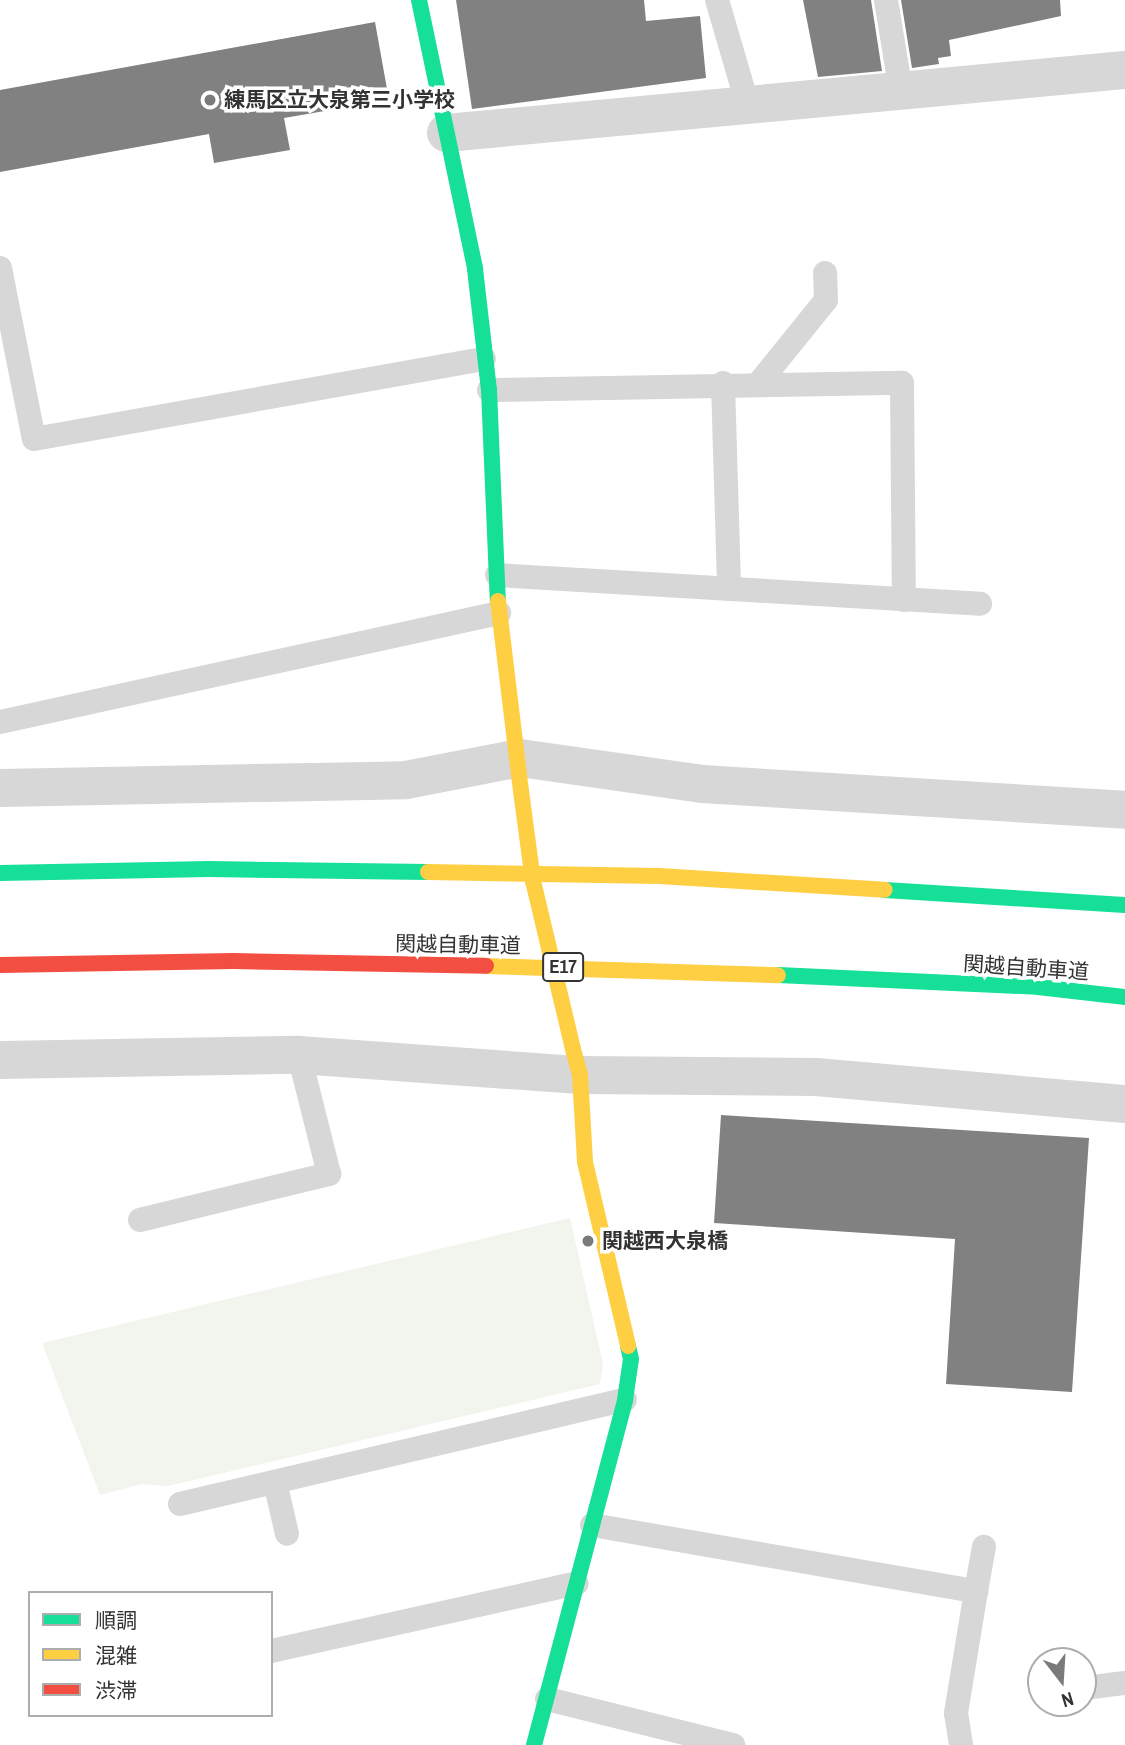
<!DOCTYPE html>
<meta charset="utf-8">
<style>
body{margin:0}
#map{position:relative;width:1125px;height:1745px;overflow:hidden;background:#fff;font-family:"Archivo Narrow","Noto Sans JP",sans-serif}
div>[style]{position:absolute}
.green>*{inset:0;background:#f1f5ed}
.building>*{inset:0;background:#818181}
.lane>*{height:24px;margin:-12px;padding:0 12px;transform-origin:12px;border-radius:12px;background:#d7d7d7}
.street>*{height:38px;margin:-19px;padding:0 19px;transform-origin:19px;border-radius:19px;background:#d7d7d7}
.fast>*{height:16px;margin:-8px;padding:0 8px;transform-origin:8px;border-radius:8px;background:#16e098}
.slow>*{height:16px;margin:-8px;padding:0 8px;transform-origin:8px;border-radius:8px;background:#ffcf43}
.jam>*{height:16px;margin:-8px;padding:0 8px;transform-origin:8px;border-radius:8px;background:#f24e42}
.slow-bridge>*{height:16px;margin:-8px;padding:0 8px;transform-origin:8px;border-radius:8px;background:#ffcf43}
.dots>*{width:19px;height:19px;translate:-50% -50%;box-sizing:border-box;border:4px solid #fff;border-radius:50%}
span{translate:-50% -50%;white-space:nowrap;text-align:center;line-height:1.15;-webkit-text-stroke:7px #fff;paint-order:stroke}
.shield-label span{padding:2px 5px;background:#fff;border:2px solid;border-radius:5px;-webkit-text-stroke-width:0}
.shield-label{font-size:19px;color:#333;font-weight:700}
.poi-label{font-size:21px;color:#333;font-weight:700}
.left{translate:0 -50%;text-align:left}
.street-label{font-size:21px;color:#333}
.legend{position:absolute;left:28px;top:1591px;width:245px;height:126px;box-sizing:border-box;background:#fff;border:2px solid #adadad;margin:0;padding:9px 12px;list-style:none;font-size:21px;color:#333}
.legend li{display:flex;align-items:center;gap:14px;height:35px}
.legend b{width:35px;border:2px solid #adadad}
.north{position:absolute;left:1027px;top:1647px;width:70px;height:70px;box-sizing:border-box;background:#fff;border:2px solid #adadad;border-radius:50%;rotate:163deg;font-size:19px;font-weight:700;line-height:28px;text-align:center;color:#333}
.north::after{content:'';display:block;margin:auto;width:24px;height:32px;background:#7a7a7a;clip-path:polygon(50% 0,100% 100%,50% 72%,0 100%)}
</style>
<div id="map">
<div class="green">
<i style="clip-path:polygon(570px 1218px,603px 1364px,600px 1384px,168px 1486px,142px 1484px,100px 1495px,42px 1343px)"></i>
</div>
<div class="building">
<i style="clip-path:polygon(456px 0,644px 0,646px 21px,700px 16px,706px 78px,472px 109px)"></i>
<i style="clip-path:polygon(803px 0,871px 0,882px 71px,818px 77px)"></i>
<i style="clip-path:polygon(901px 0,1060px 0,1061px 16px,949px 40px,951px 56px,938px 58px,939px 64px,912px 68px)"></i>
<i style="clip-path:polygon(375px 22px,389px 100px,284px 118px,290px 150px,214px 163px,209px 134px,0 172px,0 90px)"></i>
<i style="clip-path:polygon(721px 1115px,1089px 1138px,1072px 1392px,946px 1384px,955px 1239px,714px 1223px)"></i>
</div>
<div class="lane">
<i style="left:717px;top:0;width:110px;rotate:73.7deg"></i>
<i style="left:886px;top:0;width:93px;rotate:80.7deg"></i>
<i style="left:0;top:268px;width:174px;rotate:78.8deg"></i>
<i style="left:34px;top:439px;width:457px;rotate:-10.1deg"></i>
<i style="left:723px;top:383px;width:206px;rotate:88.3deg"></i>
<i style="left:759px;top:383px;width:107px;rotate:-51.1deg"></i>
<i style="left:826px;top:300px;width:27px;rotate:-92deg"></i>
<i style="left:489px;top:390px;width:413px;rotate:-1deg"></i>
<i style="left:902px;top:383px;width:217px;rotate:89.5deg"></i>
<i style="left:497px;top:575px;width:484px;rotate:3.4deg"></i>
<i style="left:0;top:722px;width:511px;rotate:-12.32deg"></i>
<i style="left:140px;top:1220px;width:195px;rotate:-13.7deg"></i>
<i style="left:329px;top:1174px;width:123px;rotate:-104.1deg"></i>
<i style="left:275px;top:1482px;width:53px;rotate:77deg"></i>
<i style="left:180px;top:1504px;width:457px;rotate:-13.2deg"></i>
<i style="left:592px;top:1525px;width:390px;rotate:9.8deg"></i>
<i style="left:976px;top:1591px;width:124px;rotate:99.3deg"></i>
<i style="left:956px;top:1713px;width:32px;rotate:81deg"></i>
<i style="left:976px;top:1591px;width:45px;rotate:-79.7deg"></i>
<i style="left:271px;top:1651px;width:313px;rotate:-12.5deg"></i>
<i style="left:1084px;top:1688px;width:41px;rotate:-7deg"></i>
<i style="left:547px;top:1699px;width:192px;rotate:13.9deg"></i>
</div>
<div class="street">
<i style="left:446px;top:133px;width:682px;rotate:-5.3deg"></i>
<i style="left:0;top:788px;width:406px;rotate:-1.1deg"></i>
<i style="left:406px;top:780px;width:116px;rotate:-10.9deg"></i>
<i style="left:520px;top:758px;width:184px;rotate:8.1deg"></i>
<i style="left:702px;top:784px;width:424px;rotate:3.5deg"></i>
<i style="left:0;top:1060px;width:299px;rotate:-1deg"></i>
<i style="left:299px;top:1055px;width:282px;rotate:4.1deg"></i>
<i style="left:580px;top:1075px;width:236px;rotate:0.5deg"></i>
<i style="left:816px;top:1077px;width:310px;rotate:5deg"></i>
</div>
<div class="fast">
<i style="left:419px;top:0;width:275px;rotate:78.2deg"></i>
<i style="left:475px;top:269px;width:122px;rotate:83.4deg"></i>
<i style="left:489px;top:390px;width:211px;rotate:87.6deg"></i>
<i style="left:0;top:873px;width:209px;rotate:-1.1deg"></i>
<i style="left:209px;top:869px;width:219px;rotate:0.8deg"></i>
<i style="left:885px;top:890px;width:240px;rotate:3.6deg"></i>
<i style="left:778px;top:975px;width:260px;rotate:2.6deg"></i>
<i style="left:1038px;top:987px;width:88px;rotate:6.6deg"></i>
<i style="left:534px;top:1745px;width:357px;rotate:-75.2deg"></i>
<i style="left:625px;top:1400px;width:41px;rotate:-81.7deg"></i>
<i style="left:631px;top:1359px;width:13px;rotate:-103deg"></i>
</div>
<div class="slow">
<i style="left:498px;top:601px;width:191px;rotate:83.1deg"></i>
<i style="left:428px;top:872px;width:231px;rotate:1deg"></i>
<i style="left:659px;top:876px;width:226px;rotate:3.5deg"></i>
<i style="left:486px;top:966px;width:292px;rotate:1.8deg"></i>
<i style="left:573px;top:1049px;width:27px;rotate:75deg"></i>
<i style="left:580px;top:1075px;width:87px;rotate:86.7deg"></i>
<i style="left:585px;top:1162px;width:189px;rotate:76.8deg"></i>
</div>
<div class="jam">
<i style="left:0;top:965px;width:234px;rotate:-1deg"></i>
<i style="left:234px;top:961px;width:252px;rotate:1.1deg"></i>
</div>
<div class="slow-bridge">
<i style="left:521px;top:791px;width:91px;rotate:82.4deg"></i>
<i style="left:533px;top:881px;width:173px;rotate:76.6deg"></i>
</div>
<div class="dots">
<i style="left:210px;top:100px;background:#7a7a7a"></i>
<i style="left:588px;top:1241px;background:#7a7a7a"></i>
</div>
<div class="shield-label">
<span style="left:563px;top:967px">E17</span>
</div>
<div class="poi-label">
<span class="left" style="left:224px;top:100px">練馬区立大泉第三小学校</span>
<span class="left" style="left:602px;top:1241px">関越西大泉橋</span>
</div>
<div class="street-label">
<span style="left:458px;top:945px;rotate:1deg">関越自動車道</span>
<span style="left:1026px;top:968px;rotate:4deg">関越自動車道</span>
</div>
<ul class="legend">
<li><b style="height:9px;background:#16e098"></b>順調</li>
<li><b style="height:9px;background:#ffcf43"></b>混雑</li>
<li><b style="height:9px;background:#f24e42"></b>渋滞</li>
</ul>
<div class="north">N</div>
</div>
